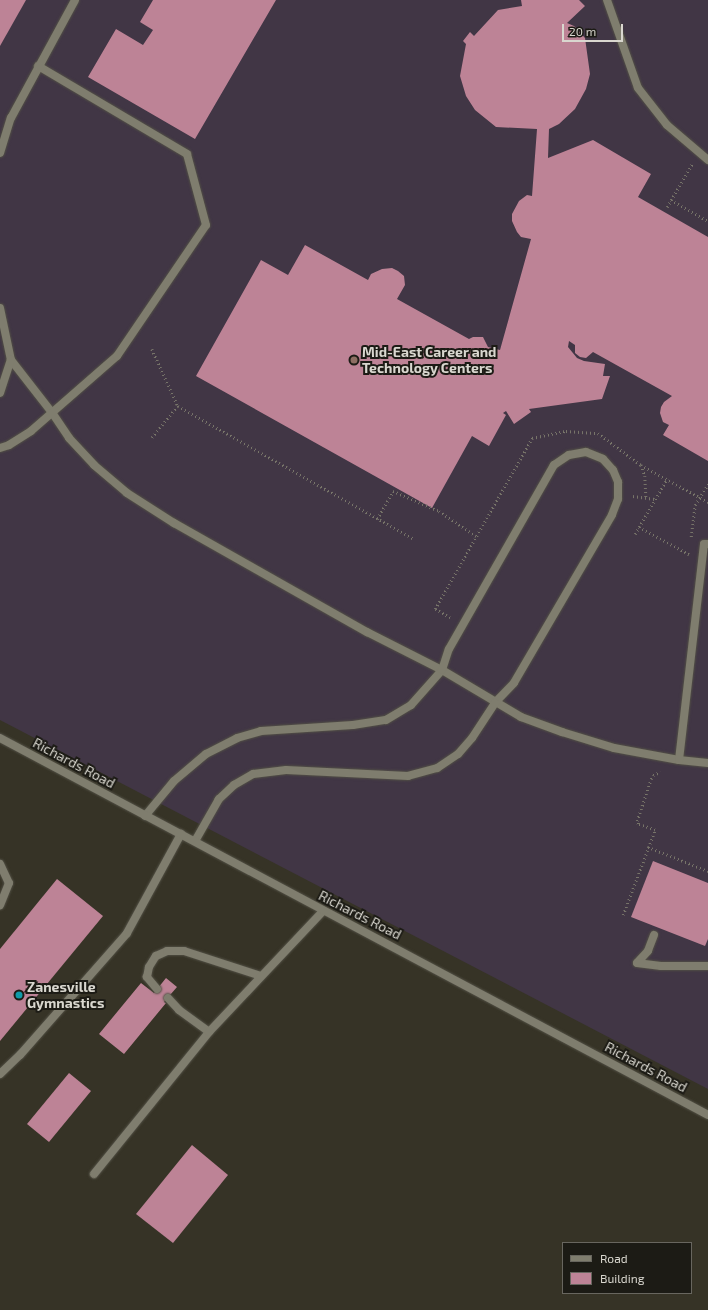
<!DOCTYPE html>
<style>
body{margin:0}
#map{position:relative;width:708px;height:1310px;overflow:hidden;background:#363326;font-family:"Exo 2",sans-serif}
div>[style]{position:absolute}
.education>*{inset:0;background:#413645}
.building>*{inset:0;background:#bd8396}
.path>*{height:2.5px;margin-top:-1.25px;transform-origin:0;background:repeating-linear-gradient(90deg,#777469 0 1px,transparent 0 4px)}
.roads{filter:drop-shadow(0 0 1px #525045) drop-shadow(0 0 1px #525045)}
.service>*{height:8px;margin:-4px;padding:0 4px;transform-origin:4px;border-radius:4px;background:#7f7d6e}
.tertiary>*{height:8px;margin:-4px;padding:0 4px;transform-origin:4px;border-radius:4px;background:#7f7d6e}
.dots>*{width:11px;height:11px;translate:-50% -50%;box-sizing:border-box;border:2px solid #1c1b15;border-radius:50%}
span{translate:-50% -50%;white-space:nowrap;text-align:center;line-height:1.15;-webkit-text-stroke:4px #1c1b15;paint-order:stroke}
.poi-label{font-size:14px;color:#d9d7cf;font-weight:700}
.left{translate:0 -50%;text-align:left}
.street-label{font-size:14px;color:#d9d7cf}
.legend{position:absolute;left:562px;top:1242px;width:130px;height:52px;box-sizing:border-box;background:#1c1b15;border:1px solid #68665f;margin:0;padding:5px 7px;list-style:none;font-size:12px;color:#d9d7cf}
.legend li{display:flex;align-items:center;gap:8px;height:20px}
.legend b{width:20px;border:1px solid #68665f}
.scale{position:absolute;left:562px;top:24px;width:61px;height:18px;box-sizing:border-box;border:2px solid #d9d7cf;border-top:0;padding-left:5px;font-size:12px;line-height:14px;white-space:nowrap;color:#d9d7cf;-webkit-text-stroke:3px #1c1b15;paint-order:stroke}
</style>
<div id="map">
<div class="education">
<i style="clip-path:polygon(0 0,708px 0,708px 1089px,0 720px)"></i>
</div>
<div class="building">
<i style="clip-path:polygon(0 0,26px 0,0 46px)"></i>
<i style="clip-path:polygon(153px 0,276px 0,195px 139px,88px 77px,116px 29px,143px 45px,153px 30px,140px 22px)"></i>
<i style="clip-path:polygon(521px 0,579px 0,585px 6px,567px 23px,574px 26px,585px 38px,590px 74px,586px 89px,575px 109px,559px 124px,549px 129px,548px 158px,593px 140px,651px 174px,638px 197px,708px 237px,708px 461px,663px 435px,669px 425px,663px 422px,660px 413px,661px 407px,664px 402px,672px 396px,593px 352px,586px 358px,580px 357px,575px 353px,575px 345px,569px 341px,568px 347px,577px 358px,584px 361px,605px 364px,603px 376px,610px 376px,602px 399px,529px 409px,531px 412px,514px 424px,506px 411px,503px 413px,506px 415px,489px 446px,472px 436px,432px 508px,196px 376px,261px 260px,288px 275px,305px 245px,368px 280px,371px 274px,382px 269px,392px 268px,398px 271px,404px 276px,405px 285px,397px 299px,469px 339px,473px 337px,483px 337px,488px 347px,500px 350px,531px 239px,521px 237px,517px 232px,512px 221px,512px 214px,519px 201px,527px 195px,532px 196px,537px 129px,496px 127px,475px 110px,466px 96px,460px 76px,466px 44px,463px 41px,470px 32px,474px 36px,498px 10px,522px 6px)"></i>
<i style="clip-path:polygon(653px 861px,708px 883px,708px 939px,705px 946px,631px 917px)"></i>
<i style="clip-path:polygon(57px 879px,103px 916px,0 1041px,0 949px)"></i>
<i style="clip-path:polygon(166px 978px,177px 987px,164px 1002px,166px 1003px,124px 1054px,99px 1034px,141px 983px,154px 993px)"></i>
<i style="clip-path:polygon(69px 1073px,91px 1091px,49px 1142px,27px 1124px)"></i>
<i style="clip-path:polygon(192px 1145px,228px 1175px,173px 1243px,136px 1214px)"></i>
</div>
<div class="path">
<i style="left:671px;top:200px;width:43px;rotate:29.6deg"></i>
<i style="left:667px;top:207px;width:50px;rotate:-59.8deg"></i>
<i style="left:152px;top:349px;width:63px;rotate:65.5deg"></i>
<i style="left:178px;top:406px;width:41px;rotate:129.1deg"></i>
<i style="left:178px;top:406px;width:271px;rotate:29.4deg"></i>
<i style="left:641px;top:465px;width:77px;rotate:28.9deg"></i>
<i style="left:633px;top:496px;width:22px;rotate:8deg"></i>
<i style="left:377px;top:519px;width:32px;rotate:-60deg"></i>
<i style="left:393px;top:491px;width:50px;rotate:23.5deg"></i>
<i style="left:439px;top:511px;width:45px;rotate:34deg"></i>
<i style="left:639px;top:527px;width:57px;rotate:28.4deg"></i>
<i style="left:635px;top:534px;width:64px;rotate:-59.8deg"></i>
<i style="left:691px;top:537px;width:32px;rotate:-83deg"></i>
<i style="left:695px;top:505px;width:25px;rotate:-58deg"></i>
<i style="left:450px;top:618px;width:17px;rotate:-149deg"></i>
<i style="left:435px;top:609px;width:197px;rotate:-60.4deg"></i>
<i style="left:532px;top:438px;width:35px;rotate:-12deg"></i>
<i style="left:566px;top:431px;width:32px;rotate:4deg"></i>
<i style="left:598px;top:433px;width:54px;rotate:36.7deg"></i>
<i style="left:641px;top:465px;width:12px;rotate:70deg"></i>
<i style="left:645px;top:476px;width:22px;rotate:87deg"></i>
<i style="left:648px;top:847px;width:65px;rotate:21.8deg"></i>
<i style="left:623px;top:915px;width:91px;rotate:-69.4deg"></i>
<i style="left:655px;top:830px;width:18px;rotate:-161deg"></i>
<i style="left:638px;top:824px;width:3px;rotate:-108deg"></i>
<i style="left:637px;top:821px;width:44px;rotate:-71.6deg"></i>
<i style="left:651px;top:779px;width:4px;rotate:-63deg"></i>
<i style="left:653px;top:775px;width:8px;rotate:-23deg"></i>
</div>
<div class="roads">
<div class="service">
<i style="left:607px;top:0;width:93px;rotate:70.6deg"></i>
<i style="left:638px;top:88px;width:47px;rotate:51.9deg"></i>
<i style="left:667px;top:125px;width:54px;rotate:40.5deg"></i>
<i style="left:0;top:153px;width:37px;rotate:-73deg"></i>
<i style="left:11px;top:118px;width:134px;rotate:-61.5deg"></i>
<i style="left:0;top:308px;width:53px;rotate:78.1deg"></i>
<i style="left:11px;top:360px;width:68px;rotate:52.1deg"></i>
<i style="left:53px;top:414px;width:29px;rotate:56deg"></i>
<i style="left:69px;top:438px;width:37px;rotate:47deg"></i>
<i style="left:94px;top:465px;width:43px;rotate:40.3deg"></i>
<i style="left:127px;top:493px;width:56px;rotate:32.6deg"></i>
<i style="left:174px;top:523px;width:222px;rotate:29.5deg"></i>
<i style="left:367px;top:632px;width:84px;rotate:26.9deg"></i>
<i style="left:442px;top:670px;width:92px;rotate:30.7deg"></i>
<i style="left:521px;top:717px;width:44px;rotate:20.1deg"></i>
<i style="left:562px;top:732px;width:54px;rotate:17.1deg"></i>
<i style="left:614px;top:748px;width:66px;rotate:10.5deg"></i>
<i style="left:679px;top:760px;width:29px;rotate:6deg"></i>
<i style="left:0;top:393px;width:35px;rotate:-72deg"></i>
<i style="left:0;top:448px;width:9px;rotate:-18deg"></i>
<i style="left:9px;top:445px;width:26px;rotate:-32deg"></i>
<i style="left:31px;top:431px;width:114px;rotate:-41.1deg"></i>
<i style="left:117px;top:356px;width:158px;rotate:-55.8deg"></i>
<i style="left:206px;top:225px;width:73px;rotate:-105deg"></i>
<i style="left:187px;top:154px;width:173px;rotate:-149.4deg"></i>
<i style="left:679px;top:760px;width:217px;rotate:-83.4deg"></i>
<i style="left:704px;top:544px;width:4px"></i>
<i style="left:145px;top:816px;width:45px;rotate:-50.4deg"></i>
<i style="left:174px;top:781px;width:42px;rotate:-40.2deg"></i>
<i style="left:206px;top:754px;width:35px;rotate:-27deg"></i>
<i style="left:237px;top:738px;width:25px;rotate:-16deg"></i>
<i style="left:261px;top:731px;width:92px;rotate:-3.7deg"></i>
<i style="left:353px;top:725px;width:33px;rotate:-9deg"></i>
<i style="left:386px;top:720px;width:29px;rotate:-31deg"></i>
<i style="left:411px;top:705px;width:47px;rotate:-48.5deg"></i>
<i style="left:442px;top:670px;width:22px;rotate:-72deg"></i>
<i style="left:449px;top:649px;width:212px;rotate:-60.3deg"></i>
<i style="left:554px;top:465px;width:18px;rotate:-34deg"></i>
<i style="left:569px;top:455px;width:17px;rotate:-10deg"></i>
<i style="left:586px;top:452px;width:18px;rotate:22deg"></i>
<i style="left:603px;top:459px;width:15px;rotate:48deg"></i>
<i style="left:613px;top:470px;width:13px;rotate:67deg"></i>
<i style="left:618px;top:482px;width:17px;rotate:90deg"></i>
<i style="left:618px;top:499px;width:17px;rotate:111deg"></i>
<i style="left:612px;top:515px;width:194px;rotate:120.3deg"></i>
<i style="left:514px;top:683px;width:28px;rotate:134deg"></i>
<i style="left:495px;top:703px;width:42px;rotate:123.3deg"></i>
<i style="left:472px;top:738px;width:21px;rotate:131deg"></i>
<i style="left:458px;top:754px;width:25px;rotate:146deg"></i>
<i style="left:437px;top:768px;width:30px;rotate:165deg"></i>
<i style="left:408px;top:776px;width:122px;rotate:-177.2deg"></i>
<i style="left:286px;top:770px;width:33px;rotate:173deg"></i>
<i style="left:253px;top:774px;width:22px;rotate:150deg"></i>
<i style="left:234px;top:785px;width:21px;rotate:137deg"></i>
<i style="left:219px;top:799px;width:48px;rotate:119.7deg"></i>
<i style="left:0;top:864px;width:21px;rotate:65deg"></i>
<i style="left:9px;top:883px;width:24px;rotate:112deg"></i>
<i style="left:654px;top:935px;width:17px;rotate:111deg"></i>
<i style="left:648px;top:951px;width:16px;rotate:133deg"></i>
<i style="left:637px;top:963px;width:24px;rotate:7deg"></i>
<i style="left:661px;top:966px;width:47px"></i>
<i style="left:157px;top:989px;width:16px;rotate:-130deg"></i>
<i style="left:147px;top:977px;width:10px;rotate:-79deg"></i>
<i style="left:149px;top:967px;width:13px;rotate:-58deg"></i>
<i style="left:156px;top:956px;width:12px;rotate:-24deg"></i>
<i style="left:167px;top:951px;width:17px"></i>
<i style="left:184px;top:951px;width:81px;rotate:18deg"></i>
<i style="left:168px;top:998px;width:16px;rotate:47deg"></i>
<i style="left:179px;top:1010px;width:37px;rotate:36deg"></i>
<i style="left:0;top:1074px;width:28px;rotate:-44deg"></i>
<i style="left:20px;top:1055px;width:162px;rotate:-48.7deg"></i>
<i style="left:127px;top:933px;width:113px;rotate:-61.4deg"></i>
<i style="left:94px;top:1174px;width:183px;rotate:-51deg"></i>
<i style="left:209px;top:1032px;width:166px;rotate:-46.7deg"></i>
</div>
<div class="tertiary">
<i style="left:0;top:738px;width:802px;rotate:28.03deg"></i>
</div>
</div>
<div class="dots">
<i style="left:354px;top:360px;background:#8d6e63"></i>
<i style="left:19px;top:995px;background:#0f9aa8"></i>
</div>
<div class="poi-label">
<span class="left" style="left:362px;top:360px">Mid-East Career and<br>Technology Centers</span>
<span class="left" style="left:27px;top:995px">Zanesville<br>Gymnastics</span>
</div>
<div class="street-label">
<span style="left:74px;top:763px;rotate:28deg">Richards Road</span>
<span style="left:360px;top:915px;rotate:27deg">Richards Road</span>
<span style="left:646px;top:1067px;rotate:28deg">Richards Road</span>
</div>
<ul class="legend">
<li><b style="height:5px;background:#7f7d6e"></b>Road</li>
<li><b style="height:11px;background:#bd8396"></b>Building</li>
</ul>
<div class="scale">20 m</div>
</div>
